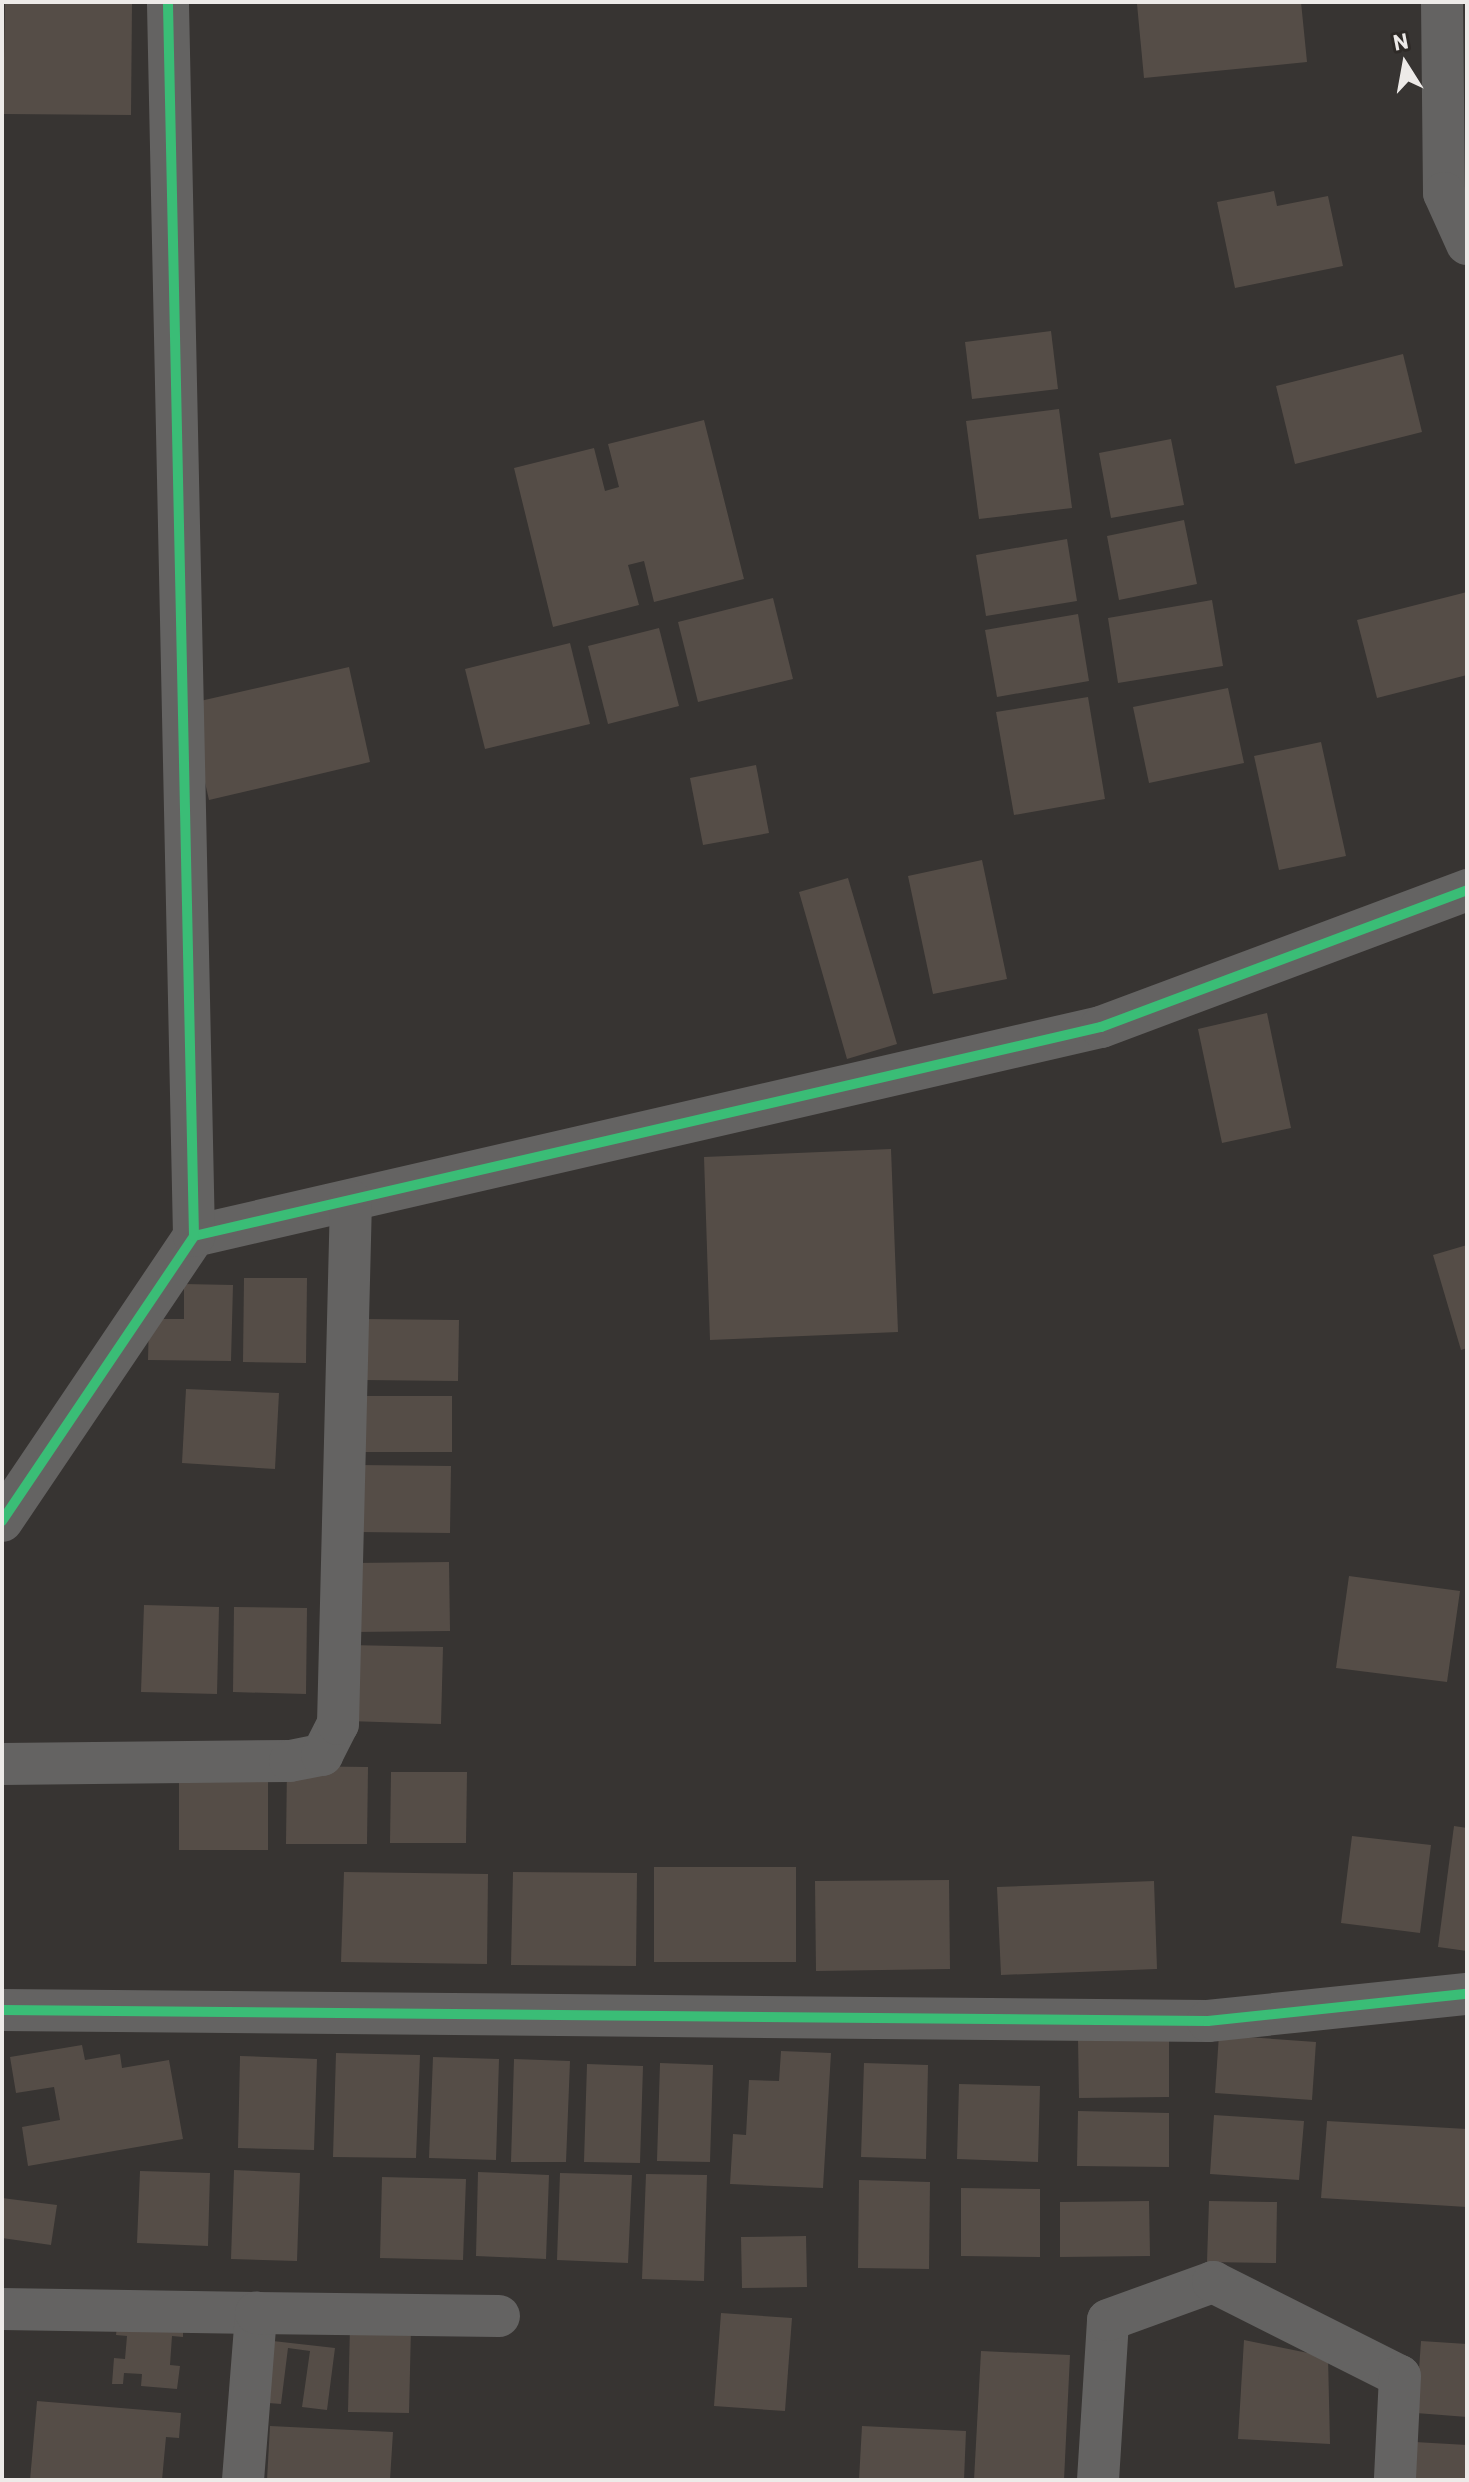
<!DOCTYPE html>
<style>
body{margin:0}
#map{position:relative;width:1469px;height:2482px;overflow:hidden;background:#373432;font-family:Barlow,sans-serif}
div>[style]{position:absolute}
.building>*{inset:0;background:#554d47}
.street>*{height:42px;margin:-21px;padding:0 21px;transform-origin:21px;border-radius:21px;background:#646362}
.cycleway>*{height:10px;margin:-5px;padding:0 5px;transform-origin:5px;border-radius:5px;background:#3abd76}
span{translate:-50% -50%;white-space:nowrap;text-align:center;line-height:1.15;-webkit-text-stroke:8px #2e2a27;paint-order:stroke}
.frame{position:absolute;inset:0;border:4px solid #edeae8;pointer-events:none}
.north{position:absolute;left:1365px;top:24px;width:80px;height:80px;-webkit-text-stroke:6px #2e2a27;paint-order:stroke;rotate:349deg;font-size:22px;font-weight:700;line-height:32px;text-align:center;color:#edeae8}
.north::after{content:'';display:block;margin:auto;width:28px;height:36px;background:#edeae8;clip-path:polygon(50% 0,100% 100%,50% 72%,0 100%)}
</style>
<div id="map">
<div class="building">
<i style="clip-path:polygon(5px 2px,132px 3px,131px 115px,3px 114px)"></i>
<i style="clip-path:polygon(1153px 2px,1301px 2px,1307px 62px,1144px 78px,1137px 4px)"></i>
<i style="clip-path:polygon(1274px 191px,1277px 206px,1328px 196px,1343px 266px,1235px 288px,1217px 202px)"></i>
<i style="clip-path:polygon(1051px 331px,1058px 389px,972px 399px,965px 342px)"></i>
<i style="clip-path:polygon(1403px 354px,1422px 432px,1295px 464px,1276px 386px)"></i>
<i style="clip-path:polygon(1059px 409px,1072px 508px,979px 519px,966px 421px)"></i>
<i style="clip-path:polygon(704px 420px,744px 579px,654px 602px,644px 561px,628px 565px,639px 605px,553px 627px,514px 468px,594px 448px,605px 491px,619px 487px,608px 444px)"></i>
<i style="clip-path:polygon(1171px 439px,1184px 505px,1111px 518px,1099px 453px)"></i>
<i style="clip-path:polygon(1184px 520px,1197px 584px,1119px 600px,1107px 536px)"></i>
<i style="clip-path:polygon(1067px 539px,1077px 601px,986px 616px,976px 555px)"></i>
<i style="clip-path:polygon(1467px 592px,1467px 675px,1377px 698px,1357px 620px)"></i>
<i style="clip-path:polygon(773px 598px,793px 679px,698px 702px,678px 622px)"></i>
<i style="clip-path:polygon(1212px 600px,1223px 666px,1118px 683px,1108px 618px)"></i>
<i style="clip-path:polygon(1078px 614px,1089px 681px,997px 697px,985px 630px)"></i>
<i style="clip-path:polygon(659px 628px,679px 706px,608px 724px,588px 646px)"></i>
<i style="clip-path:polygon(570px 643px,590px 724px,485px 749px,465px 669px)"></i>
<i style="clip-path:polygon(349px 667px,370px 762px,209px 800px,187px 704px)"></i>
<i style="clip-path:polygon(1228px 688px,1244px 763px,1149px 783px,1133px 707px)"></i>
<i style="clip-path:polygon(1088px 697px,1105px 799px,1014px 815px,996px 712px)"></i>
<i style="clip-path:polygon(1321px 742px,1346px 856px,1279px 870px,1254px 756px)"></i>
<i style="clip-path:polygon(756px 765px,769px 833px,703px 845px,690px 778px)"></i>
<i style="clip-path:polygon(982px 860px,1007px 979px,933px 994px,908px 876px)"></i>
<i style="clip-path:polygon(848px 878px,897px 1044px,847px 1059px,799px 892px)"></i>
<i style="clip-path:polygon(1267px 1013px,1291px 1128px,1222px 1143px,1198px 1029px)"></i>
<i style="clip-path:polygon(891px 1149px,898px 1332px,710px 1340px,704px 1157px)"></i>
<i style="clip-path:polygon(1467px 1245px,1467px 1348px,1461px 1350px,1433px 1255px)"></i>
<i style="clip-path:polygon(244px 1278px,307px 1278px,306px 1363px,243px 1362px)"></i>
<i style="clip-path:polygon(184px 1284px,233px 1285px,231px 1361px,148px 1360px,149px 1319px,184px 1319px)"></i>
<i style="clip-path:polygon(363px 1319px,459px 1320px,458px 1381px,363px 1380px)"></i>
<i style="clip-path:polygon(186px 1389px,279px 1393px,275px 1469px,182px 1463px)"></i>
<i style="clip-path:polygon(360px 1396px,452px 1396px,452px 1452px,360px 1452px)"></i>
<i style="clip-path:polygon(359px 1465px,451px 1466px,450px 1533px,358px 1532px)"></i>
<i style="clip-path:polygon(449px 1562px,450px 1631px,353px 1632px,353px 1563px)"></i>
<i style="clip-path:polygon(1349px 1576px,1460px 1591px,1447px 1682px,1336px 1668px)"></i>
<i style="clip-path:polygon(144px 1605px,219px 1607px,217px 1694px,141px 1692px)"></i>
<i style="clip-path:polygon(234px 1607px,307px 1608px,306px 1694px,233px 1692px)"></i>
<i style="clip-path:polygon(349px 1645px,443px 1647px,441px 1724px,348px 1721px)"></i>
<i style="clip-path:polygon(287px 1766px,368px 1767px,367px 1844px,286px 1844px)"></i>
<i style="clip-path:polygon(391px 1772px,467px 1772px,466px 1843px,390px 1843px)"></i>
<i style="clip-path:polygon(179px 1773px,268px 1773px,268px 1850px,179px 1850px)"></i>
<i style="clip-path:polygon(1454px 1826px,1467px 1828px,1467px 1951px,1438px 1947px)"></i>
<i style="clip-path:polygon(1352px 1836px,1431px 1845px,1420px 1933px,1341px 1923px)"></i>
<i style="clip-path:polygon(654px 1867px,796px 1867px,796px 1962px,654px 1962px)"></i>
<i style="clip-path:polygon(344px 1872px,488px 1874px,487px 1964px,341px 1962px)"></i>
<i style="clip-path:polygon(513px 1872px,637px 1873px,636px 1966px,511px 1965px)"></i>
<i style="clip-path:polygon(949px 1880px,950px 1969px,816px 1971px,815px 1881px)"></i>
<i style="clip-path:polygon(1154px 1881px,1157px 1969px,1001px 1975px,997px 1887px)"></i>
<i style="clip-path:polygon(1219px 2035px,1316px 2042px,1312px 2100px,1215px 2093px)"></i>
<i style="clip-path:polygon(1169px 2037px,1169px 2097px,1079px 2098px,1078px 2038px)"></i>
<i style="clip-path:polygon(82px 2045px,85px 2060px,120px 2054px,122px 2068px,169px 2060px,183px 2139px,28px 2166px,22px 2127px,60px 2120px,54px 2087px,16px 2093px,10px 2057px)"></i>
<i style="clip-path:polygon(781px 2051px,831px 2053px,823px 2188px,730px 2184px,733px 2134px,746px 2135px,749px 2080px,779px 2081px)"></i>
<i style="clip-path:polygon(336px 2053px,420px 2055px,416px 2158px,333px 2157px)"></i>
<i style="clip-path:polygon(240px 2056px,317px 2059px,314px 2150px,238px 2148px)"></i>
<i style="clip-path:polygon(433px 2057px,499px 2059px,496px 2160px,429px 2158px)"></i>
<i style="clip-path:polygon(514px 2059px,570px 2061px,566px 2162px,511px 2162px)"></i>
<i style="clip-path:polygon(660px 2063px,713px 2065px,710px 2162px,657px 2161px)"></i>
<i style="clip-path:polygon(864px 2063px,928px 2065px,926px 2159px,861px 2157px)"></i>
<i style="clip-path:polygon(587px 2064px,643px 2066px,640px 2163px,584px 2162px)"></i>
<i style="clip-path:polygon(959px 2084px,1040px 2086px,1038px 2162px,957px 2159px)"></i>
<i style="clip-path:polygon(1078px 2111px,1169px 2113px,1169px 2167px,1077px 2166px)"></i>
<i style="clip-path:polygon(1214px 2115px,1304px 2121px,1299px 2180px,1210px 2174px)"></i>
<i style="clip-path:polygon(1327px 2121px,1467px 2129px,1467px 2207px,1321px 2198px)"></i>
<i style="clip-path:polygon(234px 2170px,300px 2173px,297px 2261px,231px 2259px)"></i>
<i style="clip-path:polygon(140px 2171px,210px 2173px,208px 2246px,137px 2243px)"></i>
<i style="clip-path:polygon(478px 2172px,549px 2175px,546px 2259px,476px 2256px)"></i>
<i style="clip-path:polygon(560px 2173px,632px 2175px,628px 2263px,557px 2260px)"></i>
<i style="clip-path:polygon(646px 2174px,707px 2175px,704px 2281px,642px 2279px)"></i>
<i style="clip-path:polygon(382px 2177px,466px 2179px,463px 2260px,380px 2258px)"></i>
<i style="clip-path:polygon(859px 2180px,930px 2182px,929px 2269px,858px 2268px)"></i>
<i style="clip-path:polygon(961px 2188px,1040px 2189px,1040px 2257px,961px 2256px)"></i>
<i style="clip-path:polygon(2px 2198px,57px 2205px,51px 2245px,2px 2238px)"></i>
<i style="clip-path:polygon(1149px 2201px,1150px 2256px,1060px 2257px,1060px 2202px)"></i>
<i style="clip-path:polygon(1209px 2201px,1277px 2202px,1276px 2263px,1207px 2262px)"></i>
<i style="clip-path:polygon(806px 2236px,807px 2287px,742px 2288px,741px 2237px)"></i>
<i style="clip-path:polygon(721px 2313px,792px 2318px,785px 2411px,714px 2406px)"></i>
<i style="clip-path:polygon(118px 2317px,183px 2322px,183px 2337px,172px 2336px,170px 2365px,180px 2366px,177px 2389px,141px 2386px,142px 2374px,124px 2373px,123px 2384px,112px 2384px,114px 2358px,125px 2359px,127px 2336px,116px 2335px)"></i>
<i style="clip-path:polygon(350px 2326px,411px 2327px,409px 2413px,348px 2412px)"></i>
<i style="clip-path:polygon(264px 2340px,335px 2348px,327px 2410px,302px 2407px,310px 2351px,288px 2348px,281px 2404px,256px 2402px)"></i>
<i style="clip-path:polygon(1244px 2340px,1328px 2357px,1330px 2444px,1238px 2439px)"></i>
<i style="clip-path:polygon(1421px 2341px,1467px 2344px,1467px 2417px,1416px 2413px)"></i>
<i style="clip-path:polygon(981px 2351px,1070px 2355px,1064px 2480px,974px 2480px)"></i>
<i style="clip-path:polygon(37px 2401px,181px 2413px,179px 2438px,166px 2437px,162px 2480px,30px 2480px)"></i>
<i style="clip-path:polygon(270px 2426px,393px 2432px,390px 2480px,267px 2480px)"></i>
<i style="clip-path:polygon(862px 2426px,966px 2431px,964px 2480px,859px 2480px)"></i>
<i style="clip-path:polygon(1415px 2442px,1467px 2445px,1467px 2480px,1414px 2480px)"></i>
</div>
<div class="street">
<i style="left:1442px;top:2px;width:191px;rotate:89.4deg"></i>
<i style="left:1444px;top:193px;width:56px;rotate:65.7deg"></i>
<i style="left:194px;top:1236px;width:931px;rotate:-12.98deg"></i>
<i style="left:1101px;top:1027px;width:391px;rotate:-20.5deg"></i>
<i style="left:2px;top:1521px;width:344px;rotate:-56deg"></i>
<i style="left:194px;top:1236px;width:1234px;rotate:-91.21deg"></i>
<i style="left:2px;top:1764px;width:288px;rotate:-0.6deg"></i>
<i style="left:290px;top:1761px;width:33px;rotate:-11deg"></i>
<i style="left:322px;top:1755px;width:35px;rotate:-63deg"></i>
<i style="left:338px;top:1724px;width:523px;rotate:-88.58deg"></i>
<i style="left:2px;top:2010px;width:1206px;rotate:0.52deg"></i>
<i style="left:1208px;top:2021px;width:260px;rotate:-6deg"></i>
<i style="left:2px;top:2309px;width:254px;rotate:0.9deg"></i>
<i style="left:243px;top:2480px;width:168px;rotate:-85.5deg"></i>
<i style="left:256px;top:2313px;width:243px;rotate:0.7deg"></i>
<i style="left:1098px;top:2480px;width:160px;rotate:-86.4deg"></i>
<i style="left:1108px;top:2320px;width:112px;rotate:-19.9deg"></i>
<i style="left:1213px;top:2282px;width:209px;rotate:26.7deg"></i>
<i style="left:1400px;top:2376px;width:104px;rotate:92.8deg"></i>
</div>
<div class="cycleway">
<i style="left:194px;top:1236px;width:931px;rotate:-12.98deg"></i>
<i style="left:1101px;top:1027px;width:391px;rotate:-20.5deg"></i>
<i style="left:2px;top:1521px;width:344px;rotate:-56deg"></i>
<i style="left:194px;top:1236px;width:1234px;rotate:-91.21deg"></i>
<i style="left:2px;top:2010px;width:1206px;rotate:0.52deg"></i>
<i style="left:1208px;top:2021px;width:260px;rotate:-6deg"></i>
</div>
<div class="frame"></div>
<div class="north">N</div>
</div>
